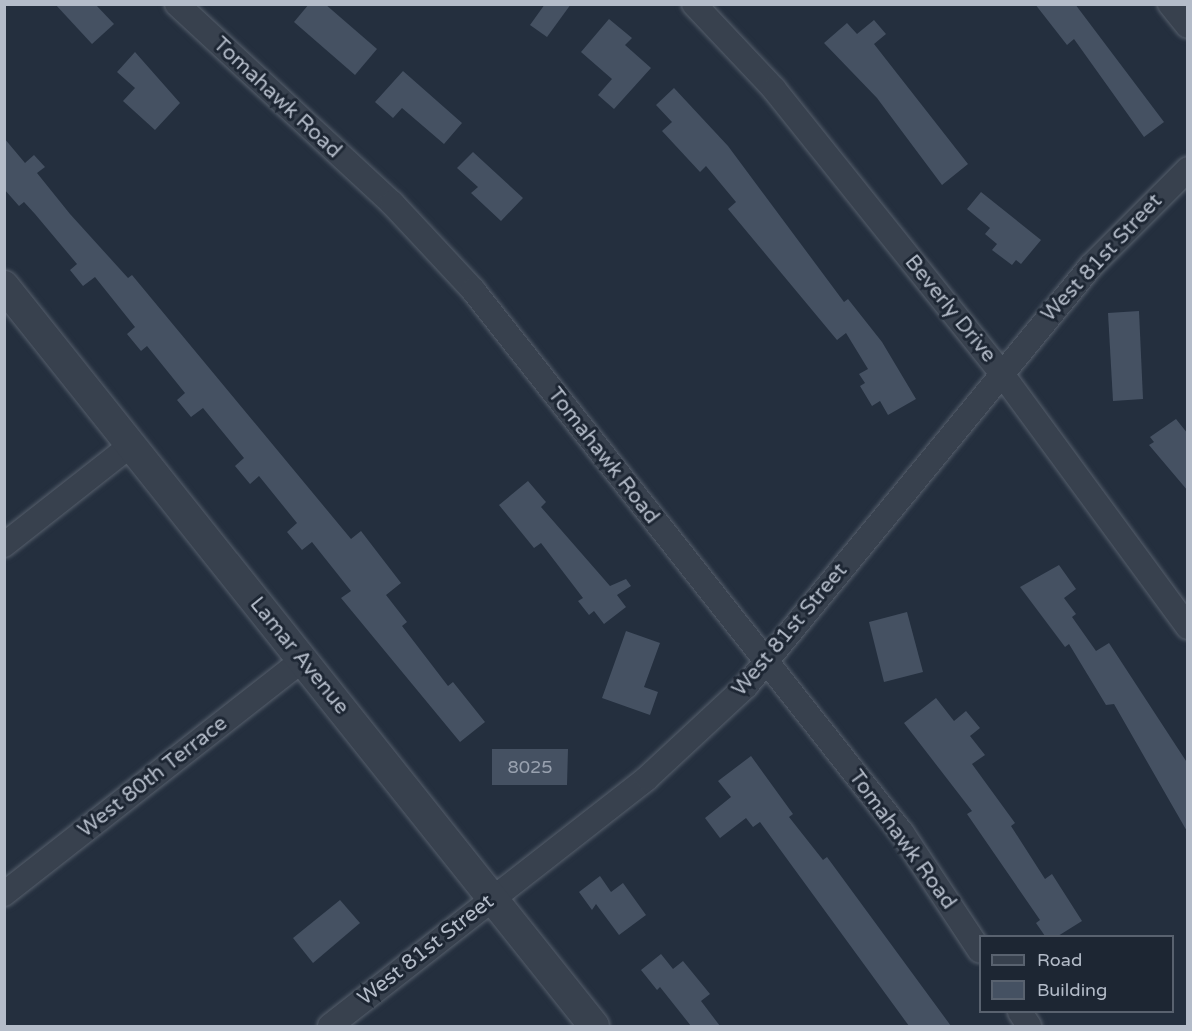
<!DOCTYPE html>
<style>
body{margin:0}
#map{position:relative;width:1192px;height:1031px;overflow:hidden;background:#242f3e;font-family:"Varela Round",sans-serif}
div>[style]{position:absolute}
.building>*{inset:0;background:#455162}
.roads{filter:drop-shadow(0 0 2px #565f6c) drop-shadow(0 0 2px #565f6c)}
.minor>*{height:24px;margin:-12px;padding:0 12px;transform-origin:12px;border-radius:12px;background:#38414e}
.tertiary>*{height:30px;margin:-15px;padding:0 15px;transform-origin:15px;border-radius:15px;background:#38414e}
span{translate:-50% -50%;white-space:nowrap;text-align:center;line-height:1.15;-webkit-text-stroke:6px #1d2633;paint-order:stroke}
.number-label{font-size:18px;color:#98a1af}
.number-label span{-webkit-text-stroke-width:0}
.street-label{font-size:21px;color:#b4bcc9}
.frame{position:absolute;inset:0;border:6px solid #b4bcc9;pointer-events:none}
.legend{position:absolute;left:979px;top:935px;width:195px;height:78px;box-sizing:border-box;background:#1d2633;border:2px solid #59626f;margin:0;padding:8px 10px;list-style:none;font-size:18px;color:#b4bcc9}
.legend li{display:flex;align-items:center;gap:12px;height:30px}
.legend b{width:30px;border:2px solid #59626f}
</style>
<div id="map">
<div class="building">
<i style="clip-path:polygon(55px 4px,95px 4px,114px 24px,92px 44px)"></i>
<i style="clip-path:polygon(309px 4px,325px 4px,377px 49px,355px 75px,294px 22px)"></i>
<i style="clip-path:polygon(545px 4px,571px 4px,547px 37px,530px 25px)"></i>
<i style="clip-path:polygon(1035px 4px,1075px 4px,1164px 122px,1144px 137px,1074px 39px,1067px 45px)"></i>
<i style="clip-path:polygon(609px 19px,632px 38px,625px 45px,651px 68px,614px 109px,598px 95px,612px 79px,581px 52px)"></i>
<i style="clip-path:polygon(874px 20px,886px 34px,874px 44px,968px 164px,942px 185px,877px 98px,824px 43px,847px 23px,857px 34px)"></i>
<i style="clip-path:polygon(135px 52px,180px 103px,155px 130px,123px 101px,135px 88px,117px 72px)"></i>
<i style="clip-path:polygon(403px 71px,462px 123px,444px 144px,402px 108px,393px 118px,375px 102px)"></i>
<i style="clip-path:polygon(674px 88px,728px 146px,844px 302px,848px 299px,882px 342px,916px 399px,888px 415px,880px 401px,872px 406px,860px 386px,865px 383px,859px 374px,868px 369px,846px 333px,837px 340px,728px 209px,736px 202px,706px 166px,700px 172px,662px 131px,672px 122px,656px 105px)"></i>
<i style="clip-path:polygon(4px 138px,25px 163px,34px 155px,45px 167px,37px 173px,70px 214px,128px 278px,132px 275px,351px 539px,361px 531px,401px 583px,386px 595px,407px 622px,402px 626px,448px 686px,453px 682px,485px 722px,460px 742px,341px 598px,351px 591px,312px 542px,302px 550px,287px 532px,297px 523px,259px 476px,250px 484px,235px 466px,244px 458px,203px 408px,191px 417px,177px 400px,185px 393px,147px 346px,141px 351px,127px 334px,135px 327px,95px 277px,83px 286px,70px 270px,77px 264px,35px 214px,24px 202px,19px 206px,4px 189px)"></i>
<i style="clip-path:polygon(473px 152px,523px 198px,501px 221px,471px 193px,478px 187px,457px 168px)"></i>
<i style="clip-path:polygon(981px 192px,1041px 240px,1021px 264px,1016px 260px,1012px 265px,992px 250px,997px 244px,985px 234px,990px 228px,967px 209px)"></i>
<i style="clip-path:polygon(1139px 311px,1143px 399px,1113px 401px,1108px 313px)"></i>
<i style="clip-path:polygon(1176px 419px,1188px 434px,1188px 491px,1149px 445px,1154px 442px,1150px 437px)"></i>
<i style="clip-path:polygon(528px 481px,546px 502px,541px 507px,610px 586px,626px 579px,631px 586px,617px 595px,626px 607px,604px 624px,594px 611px,589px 615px,578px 601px,583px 598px,541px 543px,534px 548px,499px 505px)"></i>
<i style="clip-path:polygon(1059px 565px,1076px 589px,1064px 598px,1076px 614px,1072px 617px,1096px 651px,1109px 643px,1188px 764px,1188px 833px,1114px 704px,1106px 705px,1069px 644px,1065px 647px,1020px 587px)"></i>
<i style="clip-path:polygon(907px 612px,923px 672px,884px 682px,869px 622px)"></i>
<i style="clip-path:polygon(626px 631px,660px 643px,644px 687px,658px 692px,650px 715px,602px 698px)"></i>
<i style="clip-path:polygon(936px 698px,954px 721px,966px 711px,980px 728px,970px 736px,985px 755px,972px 764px,1015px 823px,1011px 826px,1045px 879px,1052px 874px,1082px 921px,1058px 936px,1045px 936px,1036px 923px,1040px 920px,967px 814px,972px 811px,904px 723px)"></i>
<i style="clip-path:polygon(492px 749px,568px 749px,567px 785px,492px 785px)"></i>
<i style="clip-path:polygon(751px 756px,793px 814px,789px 817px,823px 860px,827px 857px,951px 1026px,909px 1026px,760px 822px,753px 827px,746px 818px,720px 838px,705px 818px,731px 797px,718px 781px)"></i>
<i style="clip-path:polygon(600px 876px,611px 892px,623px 883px,646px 915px,619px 935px,596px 904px,592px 910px,579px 892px)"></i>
<i style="clip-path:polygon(340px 900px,360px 923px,313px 963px,293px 938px)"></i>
<i style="clip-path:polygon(661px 954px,673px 969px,683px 961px,710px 994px,701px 1001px,720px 1026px,691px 1026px,660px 987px,657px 990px,641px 970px)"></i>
</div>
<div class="roads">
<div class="minor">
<i style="left:177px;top:4px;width:293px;rotate:42.8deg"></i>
<i style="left:392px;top:203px;width:119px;rotate:47deg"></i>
<i style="left:473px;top:290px;width:692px;rotate:51.69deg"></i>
<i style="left:902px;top:833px;width:141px;rotate:56.5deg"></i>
<i style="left:694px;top:4px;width:117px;rotate:46.7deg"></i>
<i style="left:774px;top:89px;width:365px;rotate:51.3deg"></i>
<i style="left:1002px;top:374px;width:314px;rotate:53.7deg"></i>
<i style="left:1170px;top:4px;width:28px;rotate:51deg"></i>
<i style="left:4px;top:545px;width:162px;rotate:-38.2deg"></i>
<i style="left:4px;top:894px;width:379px;rotate:-38.1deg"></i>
<i style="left:1020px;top:1012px;width:17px;rotate:57deg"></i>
<i style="left:330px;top:1026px;width:402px;rotate:-38deg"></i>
<i style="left:647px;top:778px;width:135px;rotate:-42.9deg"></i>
<i style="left:746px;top:686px;width:544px;rotate:-50.6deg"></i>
<i style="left:1091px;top:266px;width:137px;rotate:-45deg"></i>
</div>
<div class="tertiary">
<i style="left:4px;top:286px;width:946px;rotate:51.43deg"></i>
</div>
</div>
<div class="number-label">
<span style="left:530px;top:767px">8025</span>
</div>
<div class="street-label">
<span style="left:277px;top:98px;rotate:43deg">Tomahawk Road</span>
<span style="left:1102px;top:258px;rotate:-47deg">West 81st Street</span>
<span style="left:950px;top:309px;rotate:51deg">Beverly Drive</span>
<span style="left:603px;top:456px;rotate:52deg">Tomahawk Road</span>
<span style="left:790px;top:630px;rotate:-50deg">West 81st Street</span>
<span style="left:299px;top:656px;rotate:51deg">Lamar Avenue</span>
<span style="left:153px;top:777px;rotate:-38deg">West 80th Terrace</span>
<span style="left:902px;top:840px;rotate:54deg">Tomahawk Road</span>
<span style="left:426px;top:950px;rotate:-38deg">West 81st Street</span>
</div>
<div class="frame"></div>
<ul class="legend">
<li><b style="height:8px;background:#38414e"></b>Road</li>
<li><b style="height:16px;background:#455162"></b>Building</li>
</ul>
</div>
